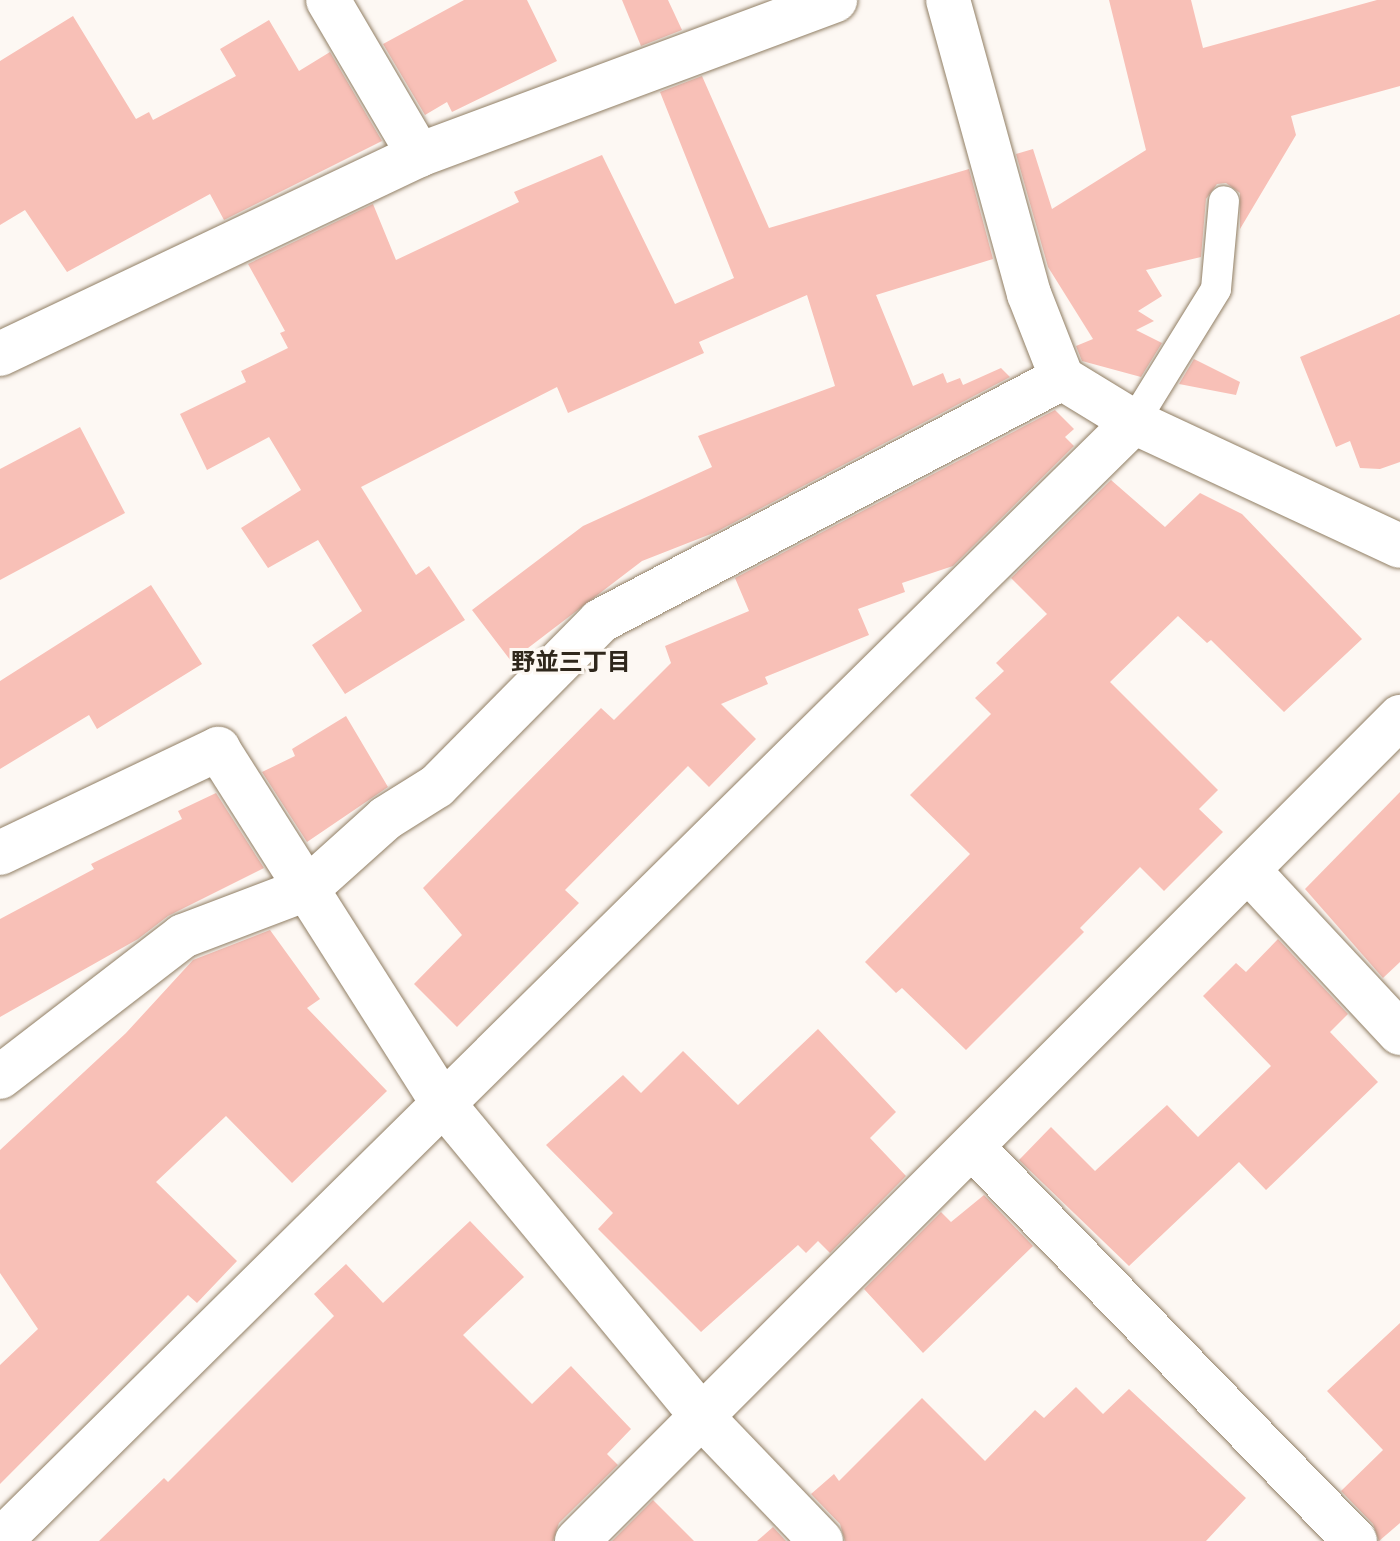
<!DOCTYPE html>
<meta charset="utf-8">
<style>
body{margin:0}
#map{position:relative;width:1400px;height:1541px;overflow:hidden;background:#fdf8f3;font-family:"Open Sans","Noto Sans JP",sans-serif}
div>[style]{position:absolute}
.building>*{inset:0;background:#f8c0b7}
.roads{filter:drop-shadow(0 0 2px #917f65) drop-shadow(0 0 2px #917f65)}
.service>*{height:30px;margin:-15px;padding:0 15px;transform-origin:15px;border-radius:15px;background:#fff}
.minor>*{height:44px;margin:-22px;padding:0 22px;transform-origin:22px;border-radius:22px;background:#fff}
span{translate:-50% -50%;white-space:nowrap;text-align:center;line-height:1.15;-webkit-text-stroke:6px #fdf8f3;paint-order:stroke}
.neighbourhood-label{font-size:24px;color:#2f271c;font-weight:700}
</style>
<div id="map">
<div class="building">
<i style="clip-path:polygon(464px 0,527px 0,557px 61px,452px 112px,447px 102px,425px 115px,383px 44px)"></i>
<i style="clip-path:polygon(622px 0,668px 0,682px 30px,641px 46px)"></i>
<i style="clip-path:polygon(1109px 0,1191px 0,1203px 48px,1377px 0,1400px 0,1400px 86px,1291px 116px,1296px 135px,1240px 229px,1240px 193px,1226px 183px,1217px 184px,1206px 199px,1201px 257px,1146px 270px,1162px 296px,1138px 311px,1154px 321px,1136px 330px,1162px 343px,1141px 377px,1082px 361px,1076px 346px,1093px 339px,1048px 267px,1016px 154px,1033px 149px,1052px 209px,1146px 150px)"></i>
<i style="clip-path:polygon(73px 16px,136px 119px,149px 112px,153px 120px,236px 76px,220px 49px,269px 20px,299px 71px,330px 52px,382px 141px,224px 220px,210px 194px,67px 272px,25px 210px,0 225px,0 61px)"></i>
<i style="clip-path:polygon(702px 76px,769px 228px,969px 169px,993px 259px,876px 295px,913px 386px,943px 373px,947px 383px,960px 378px,963px 385px,1001px 368px,1010px 377px,716px 532px,642px 561px,511px 661px,472px 610px,583px 526px,712px 467px,698px 436px,835px 386px,807px 295px,699px 342px,704px 353px,568px 413px,557px 387px,361px 487px,416px 575px,429px 566px,465px 620px,345px 694px,312px 645px,362px 611px,318px 540px,268px 568px,241px 528px,301px 490px,269px 437px,207px 470px,180px 414px,246px 382px,241px 371px,288px 348px,280px 333px,285px 331px,248px 264px,373px 204px,396px 260px,519px 202px,514px 192px,602px 155px,675px 304px,734px 278px,660px 92px)"></i>
<i style="clip-path:polygon(1400px 314px,1400px 462px,1380px 469px,1360px 468px,1350px 441px,1336px 447px,1300px 357px)"></i>
<i style="clip-path:polygon(1194px 359px,1240px 382px,1236px 395px,1179px 384px)"></i>
<i style="clip-path:polygon(1055px 410px,1074px 429px,1065px 437px,1074px 446px,953px 566px,902px 583px,905px 592px,858px 609px,869px 635px,765px 677px,768px 684px,721px 704px,756px 739px,709px 787px,688px 766px,565px 890px,579px 903px,457px 1027px,414px 984px,462px 935px,423px 888px,601px 708px,614px 720px,671px 663px,665px 646px,749px 611px,735px 578px)"></i>
<i style="clip-path:polygon(80px 427px,125px 513px,0 580px,0 469px)"></i>
<i style="clip-path:polygon(1111px 480px,1165px 527px,1200px 493px,1242px 514px,1362px 639px,1284px 712px,1211px 640px,1207px 643px,1178px 616px,1110px 682px,1218px 790px,1199px 809px,1223px 832px,1164px 891px,1140px 867px,1080px 928px,1084px 932px,966px 1050px,902px 988px,896px 993px,865px 962px,970px 854px,910px 795px,991px 714px,975px 698px,1004px 671px,996px 663px,1047px 614px,1011px 578px)"></i>
<i style="clip-path:polygon(151px 585px,202px 664px,97px 729px,89px 715px,0 769px,0 681px)"></i>
<i style="clip-path:polygon(346px 716px,388px 787px,307px 842px,262px 772px,295px 756px,292px 749px)"></i>
<i style="clip-path:polygon(1400px 792px,1400px 962px,1383px 978px,1305px 889px)"></i>
<i style="clip-path:polygon(216px 793px,264px 868px,168px 916px,138px 939px,0 1017px,0 919px,94px 869px,91px 864px,182px 819px,178px 811px)"></i>
<i style="clip-path:polygon(270px 930px,320px 999px,307px 1008px,387px 1091px,292px 1183px,226px 1116px,156px 1182px,237px 1261px,197px 1303px,188px 1295px,0 1484px,0 1365px,38px 1329px,0 1273px,0 1150px,126px 1033px,193px 960px)"></i>
<i style="clip-path:polygon(1278px 939px,1348px 1014px,1330px 1032px,1378px 1082px,1266px 1190px,1239px 1162px,1129px 1266px,1019px 1160px,1051px 1127px,1095px 1171px,1167px 1105px,1198px 1137px,1271px 1066px,1203px 996px,1236px 963px,1246px 972px)"></i>
<i style="clip-path:polygon(818px 1029px,896px 1112px,870px 1138px,906px 1176px,830px 1253px,818px 1241px,806px 1253px,798px 1245px,701px 1332px,598px 1229px,613px 1213px,546px 1145px,623px 1075px,641px 1093px,683px 1051px,738px 1105px)"></i>
<i style="clip-path:polygon(984px 1195px,1033px 1246px,923px 1353px,864px 1289px,941px 1212px,951px 1222px)"></i>
<i style="clip-path:polygon(470px 1221px,524px 1277px,463px 1335px,532px 1404px,571px 1366px,631px 1429px,607px 1454px,618px 1465px,559px 1523px,553px 1541px,99px 1541px,164px 1478px,168px 1482px,334px 1316px,314px 1294px,346px 1264px,383px 1303px)"></i>
<i style="clip-path:polygon(1400px 1323px,1400px 1523px,1379px 1541px,1373px 1524px,1341px 1491px,1383px 1450px,1327px 1391px)"></i>
<i style="clip-path:polygon(1076px 1387px,1103px 1414px,1129px 1389px,1246px 1498px,1206px 1541px,845px 1541px,840px 1524px,811px 1494px,834px 1474px,839px 1481px,922px 1398px,985px 1461px,1035px 1410px,1044px 1418px)"></i>
<i style="clip-path:polygon(653px 1500px,694px 1541px,612px 1541px)"></i>
<i style="clip-path:polygon(773px 1527px,786px 1541px,757px 1541px)"></i>
</div>
<div class="roads">
<div class="service">
<i style="left:1134px;top:422px;width:156px;rotate:-58.3deg"></i>
<i style="left:1216px;top:289px;width:88px;rotate:-84.8deg"></i>
</div>
<div class="minor">
<i style="left:328px;top:0;width:180px;rotate:59.6deg"></i>
<i style="left:948px;top:0;width:305px;rotate:74.6deg"></i>
<i style="left:1029px;top:294px;width:90px;rotate:68.6deg"></i>
<i style="left:1062px;top:378px;width:84px;rotate:31.4deg"></i>
<i style="left:1134px;top:422px;width:293px;rotate:25deg"></i>
<i style="left:0;top:354px;width:464px;rotate:-25.4deg"></i>
<i style="left:419px;top:155px;width:444px;rotate:-20.4deg"></i>
<i style="left:0;top:853px;width:242px;rotate:-25.5deg"></i>
<i style="left:218px;top:749px;width:418px;rotate:57.6deg"></i>
<i style="left:442px;top:1102px;width:411px;rotate:50.4deg"></i>
<i style="left:704px;top:1419px;width:169px;rotate:46.2deg"></i>
<i style="left:1248px;top:870px;width:223px;rotate:47deg"></i>
<i style="left:0;top:1077px;width:231px;rotate:-37.6deg"></i>
<i style="left:183px;top:936px;width:133px;rotate:-20.8deg"></i>
<i style="left:307px;top:889px;width:106px;rotate:-41.9deg"></i>
<i style="left:386px;top:818px;width:60px;rotate:-32.1deg"></i>
<i style="left:437px;top:786px;width:232px;rotate:-45.3deg"></i>
<i style="left:600px;top:621px;width:522px;rotate:-27.74deg"></i>
<i style="left:973px;top:1148px;width:548px;rotate:45.81deg"></i>
<i style="left:0;top:1541px;width:1593px;rotate:-44.62deg"></i>
<i style="left:577px;top:1541px;width:1165px;rotate:-45.03deg"></i>
</div>
</div>
<div class="neighbourhood-label">
<span style="left:571px;top:661px">野並三丁目</span>
</div>
</div>
